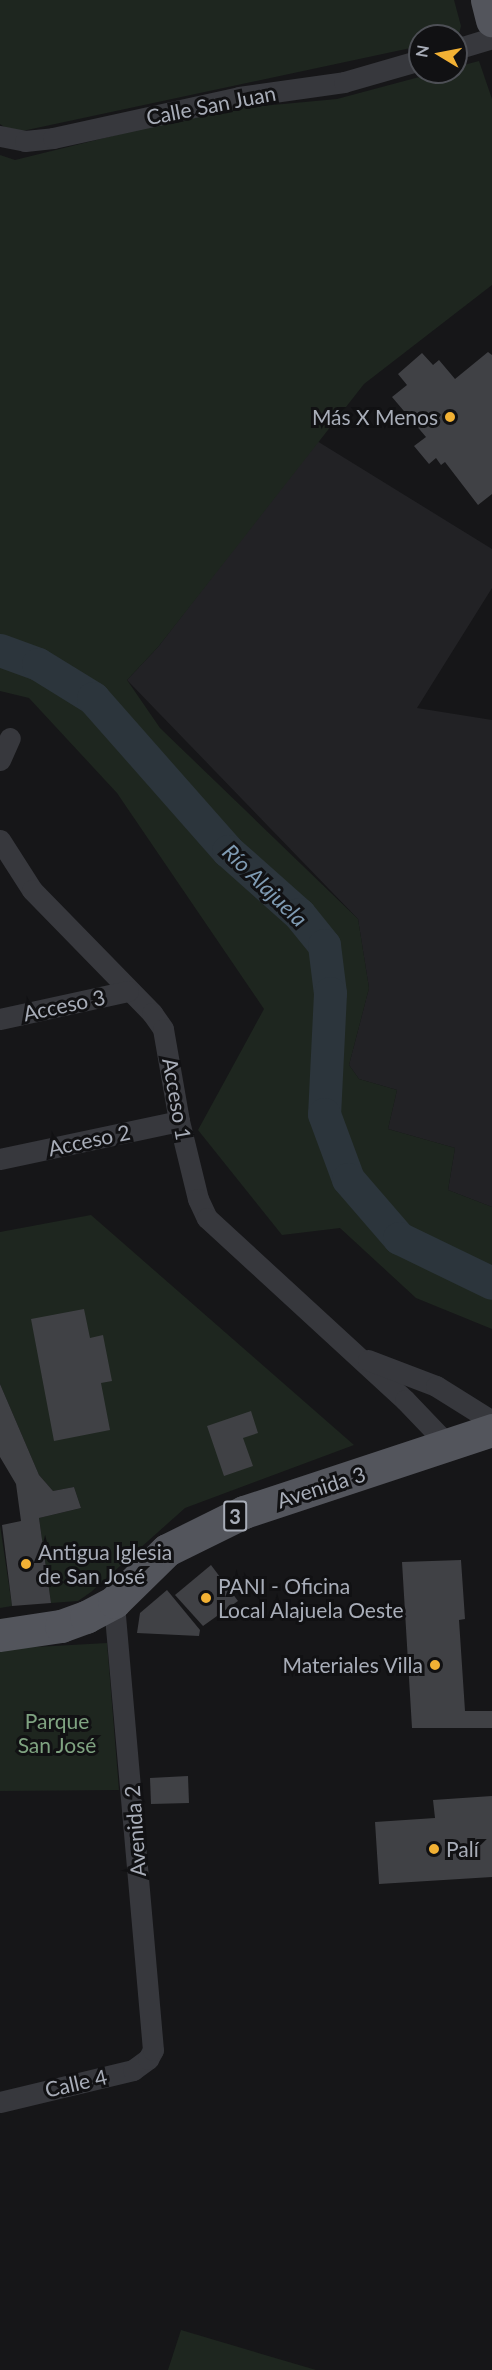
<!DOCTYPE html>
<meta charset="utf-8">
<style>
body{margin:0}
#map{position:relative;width:492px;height:2370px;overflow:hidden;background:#161618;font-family:Lato,sans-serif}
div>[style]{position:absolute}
.built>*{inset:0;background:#222225}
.green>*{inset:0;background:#1e261f}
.river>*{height:33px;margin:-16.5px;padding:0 16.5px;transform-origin:16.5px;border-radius:16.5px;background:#2c353c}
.building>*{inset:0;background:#404145}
.minor>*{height:21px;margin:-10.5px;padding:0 10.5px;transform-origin:10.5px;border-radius:10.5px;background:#37383d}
.primary>*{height:33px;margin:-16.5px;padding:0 16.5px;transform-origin:16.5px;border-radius:16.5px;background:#53555c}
.dots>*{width:16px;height:16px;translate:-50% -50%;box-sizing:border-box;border:3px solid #111113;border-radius:50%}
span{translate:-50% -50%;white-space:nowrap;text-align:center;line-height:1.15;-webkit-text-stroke:6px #111113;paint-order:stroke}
.shield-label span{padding:2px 4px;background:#111113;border:2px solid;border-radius:4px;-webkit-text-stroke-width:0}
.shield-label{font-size:20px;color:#a8adb8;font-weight:700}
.street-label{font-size:21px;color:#a8adb8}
.poi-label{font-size:21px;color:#a8adb8}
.right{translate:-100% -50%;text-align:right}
.left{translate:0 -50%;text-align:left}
.park-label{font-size:21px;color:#7fa381}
.water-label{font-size:22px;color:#7f9bb3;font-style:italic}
.north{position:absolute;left:408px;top:24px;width:60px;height:60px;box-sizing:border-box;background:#111113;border:2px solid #4d4f55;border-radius:50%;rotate:280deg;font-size:16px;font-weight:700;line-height:24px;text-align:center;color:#a8adb8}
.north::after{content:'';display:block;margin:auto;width:21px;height:27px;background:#f2b134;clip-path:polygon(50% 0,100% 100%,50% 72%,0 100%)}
</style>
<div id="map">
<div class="built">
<i style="clip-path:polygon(317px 441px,492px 549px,492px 588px,417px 708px,492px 720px,492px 1207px,448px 1190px,455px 1148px,388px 1129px,397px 1090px,359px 1079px,349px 1065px,369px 988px,358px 919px,127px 680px,158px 647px)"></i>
</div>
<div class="green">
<i style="clip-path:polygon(0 0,454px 0,461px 26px,458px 38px,420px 36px,420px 46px,13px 133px,0 124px)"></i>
<i style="clip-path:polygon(479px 61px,492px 99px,492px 285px,364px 384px,158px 647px,127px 680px,160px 728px,358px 919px,369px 988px,349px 1065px,359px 1079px,397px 1090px,388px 1129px,455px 1148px,448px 1190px,492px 1207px,492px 1329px,416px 1298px,340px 1228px,282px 1235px,198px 1130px,264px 1009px,117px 793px,29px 698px,0 691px,0 155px,15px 160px,218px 110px,337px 99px,438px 72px,456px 72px,456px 67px)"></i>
<i style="clip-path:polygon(91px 1215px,354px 1445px,185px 1508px,91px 1592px,78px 1601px,51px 1603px,39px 1518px,81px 1508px,74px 1487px,53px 1491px,39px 1475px,0 1384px,0 1232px)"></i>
<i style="clip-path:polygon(0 1525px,12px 1606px,0 1608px)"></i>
<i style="clip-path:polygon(107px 1643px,119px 1790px,0 1791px,0 1649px)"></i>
<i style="clip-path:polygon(181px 2330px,316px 2370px,168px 2370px)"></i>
</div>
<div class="river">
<i style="left:0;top:650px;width:40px;rotate:20.2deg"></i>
<i style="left:38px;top:664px;width:65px;rotate:31.7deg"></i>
<i style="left:93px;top:698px;width:204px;rotate:48.6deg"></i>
<i style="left:228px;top:851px;width:95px;rotate:41.6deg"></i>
<i style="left:299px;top:914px;width:40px;rotate:51deg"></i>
<i style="left:324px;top:945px;width:48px;rotate:82.9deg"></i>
<i style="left:330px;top:993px;width:121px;rotate:92.8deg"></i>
<i style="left:324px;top:1114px;width:69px;rotate:69.7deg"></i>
<i style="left:348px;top:1179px;width:78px;rotate:49.2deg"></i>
<i style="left:399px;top:1238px;width:103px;rotate:25.8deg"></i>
</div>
<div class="building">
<i style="clip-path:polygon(488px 352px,492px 355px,492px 494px,478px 505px,445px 462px,441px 465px,436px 458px,429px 464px,414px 446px,426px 437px,392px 397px,407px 385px,398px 374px,422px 353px,433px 365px,439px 360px,455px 379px)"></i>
<i style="clip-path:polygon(84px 1309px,90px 1338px,103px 1335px,112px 1381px,101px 1383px,110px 1430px,54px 1441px,31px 1319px)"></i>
<i style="clip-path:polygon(0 1384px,39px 1475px,53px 1491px,74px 1487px,81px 1508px,39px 1518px,51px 1603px,12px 1606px,2px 1525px,21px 1521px,16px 1484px,0 1457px)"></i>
<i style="clip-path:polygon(251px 1411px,258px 1433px,243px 1438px,253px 1466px,224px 1476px,207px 1426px)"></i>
<i style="clip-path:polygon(461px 1560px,465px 1619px,459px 1620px,465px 1711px,492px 1711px,492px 1728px,412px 1728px,402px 1562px)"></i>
<i style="clip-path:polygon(211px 1565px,238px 1601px,203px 1626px,175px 1595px)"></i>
<i style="clip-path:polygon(167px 1590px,200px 1630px,199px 1636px,137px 1633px,140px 1613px)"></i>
<i style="clip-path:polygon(188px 1776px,189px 1803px,151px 1804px,150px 1778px)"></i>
<i style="clip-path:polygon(492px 1796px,492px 1877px,379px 1884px,375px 1822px,435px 1818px,433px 1800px)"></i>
</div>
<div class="minor">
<i style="left:456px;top:49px;width:38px;rotate:-17deg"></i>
<i style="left:0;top:136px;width:25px;rotate:11deg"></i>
<i style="left:25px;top:141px;width:28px;rotate:-6deg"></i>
<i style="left:53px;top:138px;width:190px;rotate:-12.4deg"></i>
<i style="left:239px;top:97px;width:106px;rotate:-8.1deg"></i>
<i style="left:344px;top:82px;width:79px;rotate:-16.1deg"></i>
<i style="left:0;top:760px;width:24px;rotate:-66deg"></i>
<i style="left:0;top:840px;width:59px;rotate:57.4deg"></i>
<i style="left:32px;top:890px;width:172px;rotate:45.7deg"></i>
<i style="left:152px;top:1013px;width:19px;rotate:55deg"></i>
<i style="left:163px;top:1029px;width:93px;rotate:80.1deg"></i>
<i style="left:179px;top:1121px;width:80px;rotate:76.3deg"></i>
<i style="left:198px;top:1199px;width:21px;rotate:65deg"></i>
<i style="left:207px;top:1218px;width:269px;rotate:42.6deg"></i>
<i style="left:405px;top:1400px;width:62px;rotate:46.3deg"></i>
<i style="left:0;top:1019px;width:131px;rotate:-12.3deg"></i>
<i style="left:0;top:1159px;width:183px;rotate:-12deg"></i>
<i style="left:368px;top:1360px;width:73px;rotate:20.9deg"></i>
<i style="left:436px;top:1386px;width:66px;rotate:32deg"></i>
<i style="left:0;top:2102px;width:137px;rotate:-13.5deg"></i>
<i style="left:133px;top:2070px;width:19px;rotate:-36deg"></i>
<i style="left:148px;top:2059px;width:10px;rotate:-61deg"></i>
<i style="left:153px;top:2050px;width:450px;rotate:-95deg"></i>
</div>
<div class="primary">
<i style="left:487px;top:0;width:21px;rotate:76deg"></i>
<i style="left:0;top:1635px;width:62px;rotate:-8.4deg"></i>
<i style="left:61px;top:1626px;width:27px;rotate:-20deg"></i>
<i style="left:86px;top:1617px;width:32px;rotate:-28deg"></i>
<i style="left:114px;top:1602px;width:74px;rotate:-44.5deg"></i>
<i style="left:167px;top:1550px;width:86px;rotate:-26.3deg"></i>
<i style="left:244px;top:1512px;width:261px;rotate:-18.3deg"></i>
</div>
<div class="dots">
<i style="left:450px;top:417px;background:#f2b134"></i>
<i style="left:26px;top:1564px;background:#f2b134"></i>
<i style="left:206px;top:1598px;background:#f2b134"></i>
<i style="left:435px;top:1665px;background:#f2b134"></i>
<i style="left:434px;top:1849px;background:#f2b134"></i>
</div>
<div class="shield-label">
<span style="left:235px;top:1516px">3</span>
</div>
<div class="street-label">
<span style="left:211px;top:105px;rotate:-11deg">Calle San Juan</span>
<span style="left:64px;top:1005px;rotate:-12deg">Acceso 3</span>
<span style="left:177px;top:1099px;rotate:80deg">Acceso 1</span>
<span style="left:89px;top:1140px;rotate:-12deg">Acceso 2</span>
<span style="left:321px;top:1487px;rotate:-18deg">Avenida 3</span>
<span style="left:135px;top:1831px;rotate:-94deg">Avenida 2</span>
<span style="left:76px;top:2083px;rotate:-13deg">Calle 4</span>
</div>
<div class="poi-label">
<span class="right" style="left:438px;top:417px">Más X Menos</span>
<span class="left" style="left:38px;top:1564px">Antigua Iglesia<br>de San José</span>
<span class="left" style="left:218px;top:1598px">PANI - Oficina<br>Local Alajuela Oeste</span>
<span class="right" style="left:423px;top:1665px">Materiales Villa</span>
<span class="left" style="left:446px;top:1849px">Palí</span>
</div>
<div class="park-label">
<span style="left:57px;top:1733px">Parque<br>San José</span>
</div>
<div class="water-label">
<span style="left:265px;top:885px;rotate:44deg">Río Alajuela</span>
</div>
<div class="north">N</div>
</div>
